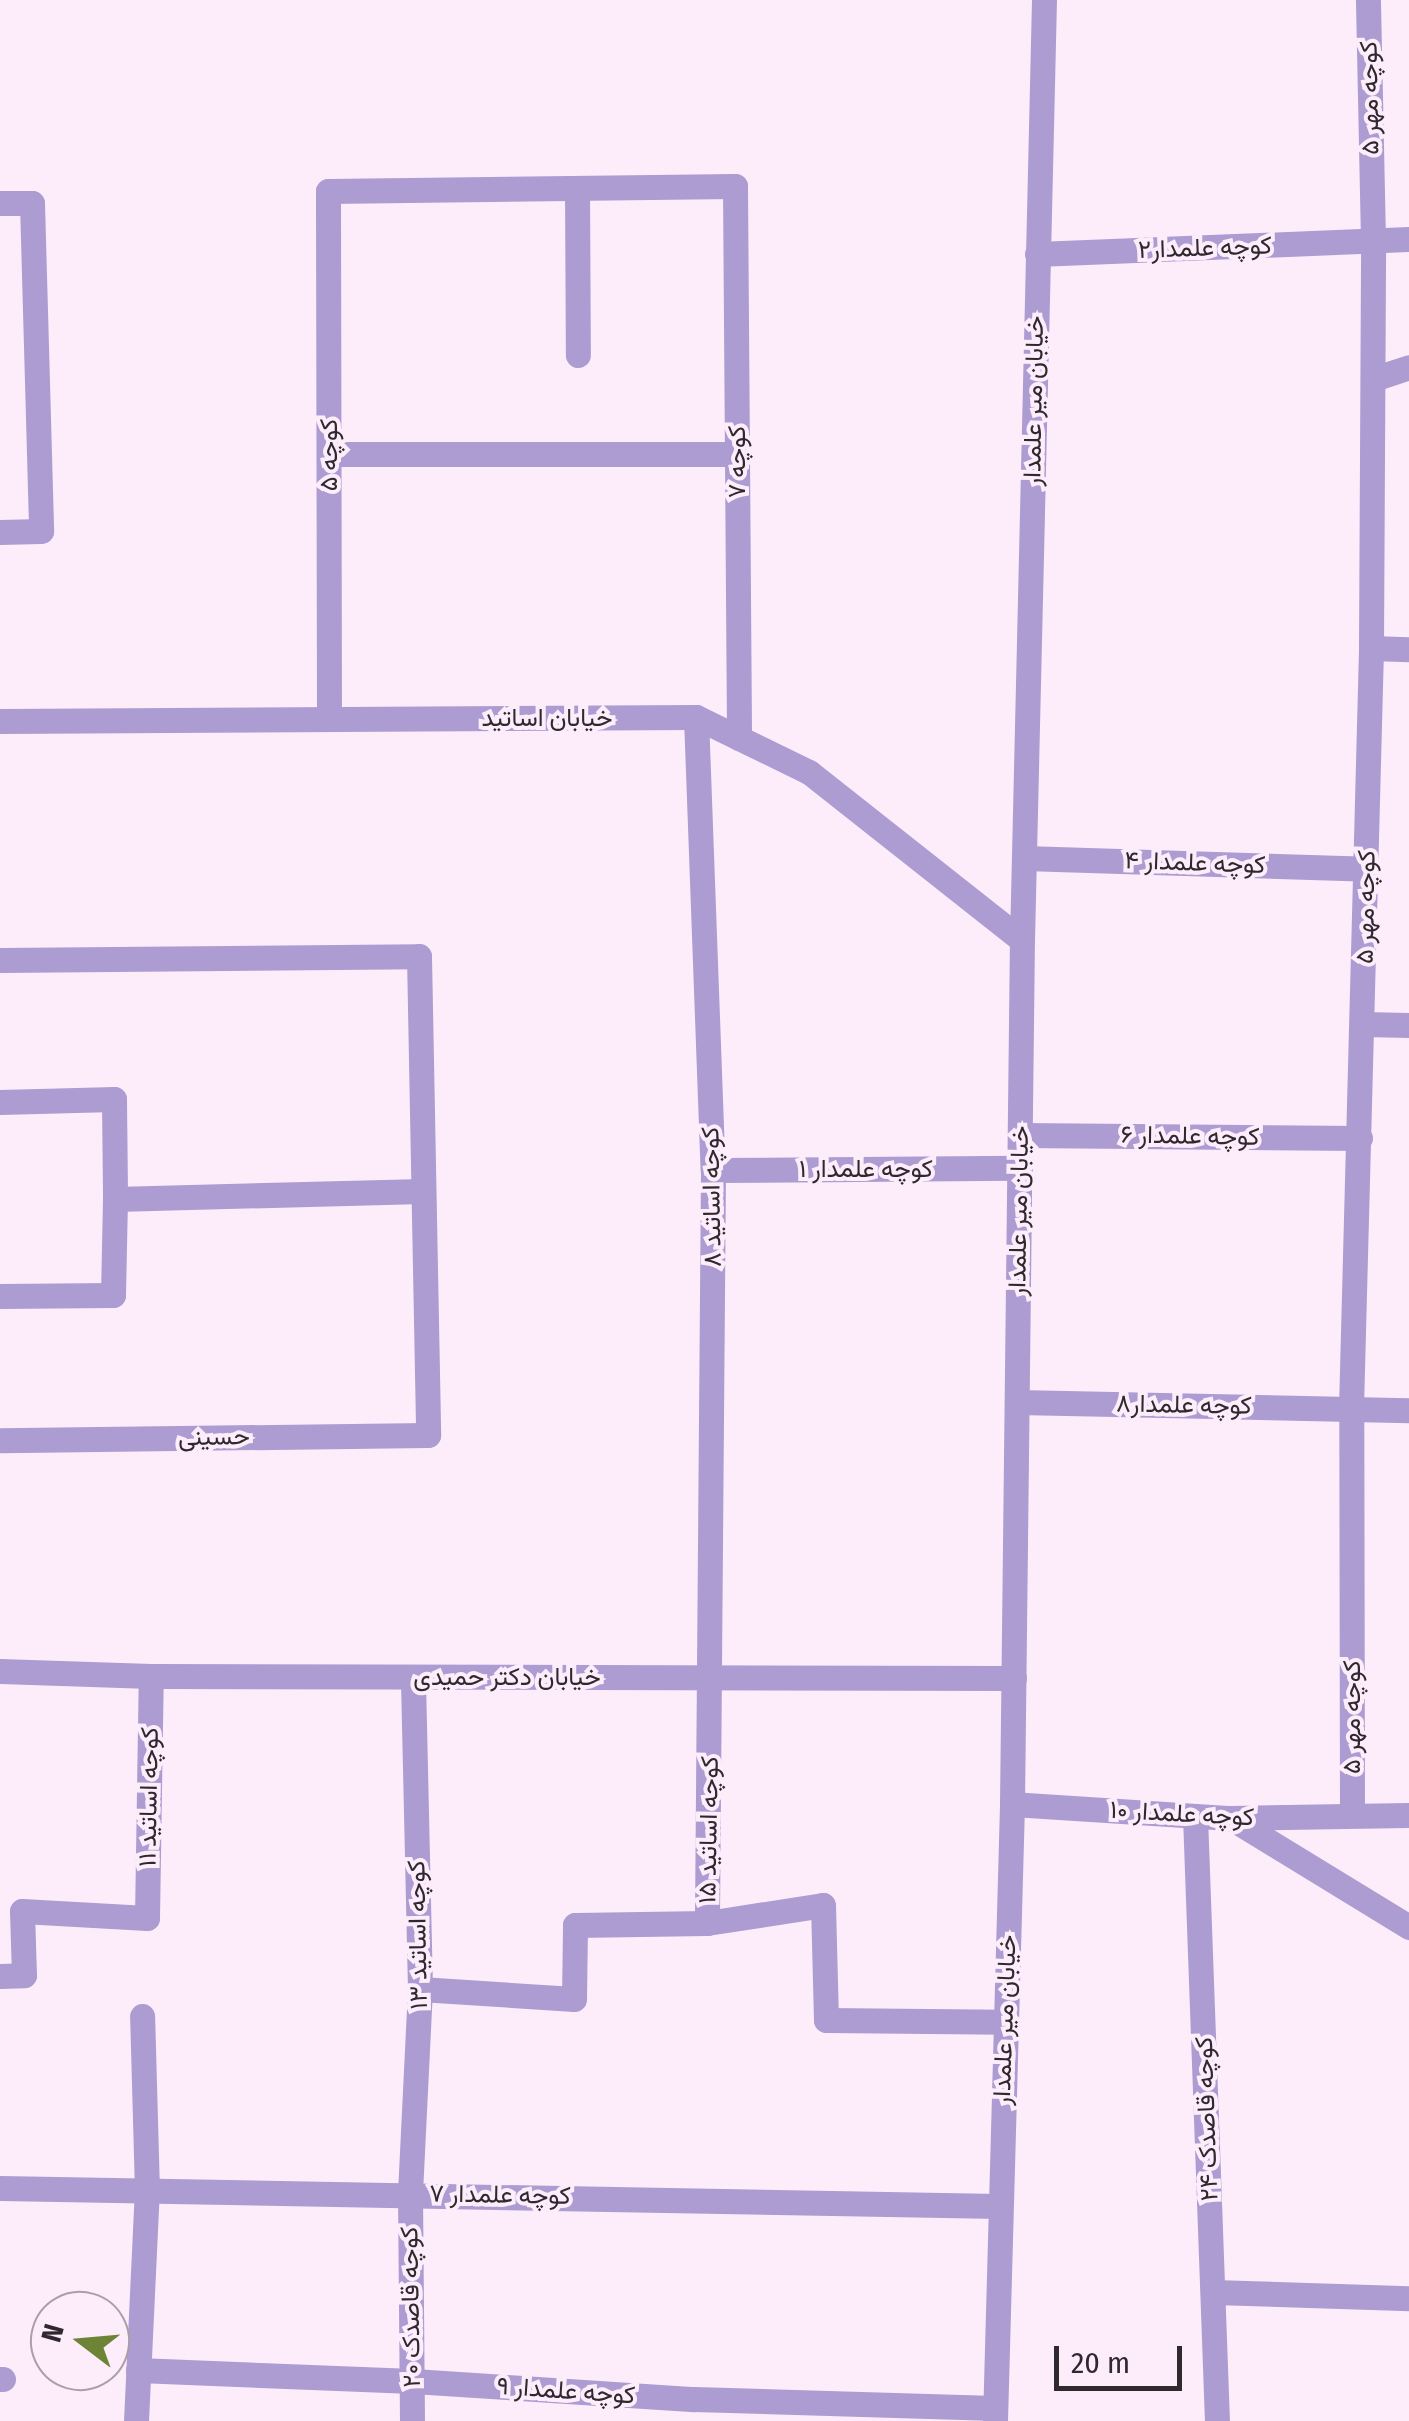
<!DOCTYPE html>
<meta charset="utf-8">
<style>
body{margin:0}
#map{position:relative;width:1409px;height:2421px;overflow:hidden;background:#fdedfb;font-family:"Fira Sans Condensed",Vazirmatn,sans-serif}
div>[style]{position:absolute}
.minor>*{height:25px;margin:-12.5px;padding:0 12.5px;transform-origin:12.5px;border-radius:12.5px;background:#ad9cd1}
span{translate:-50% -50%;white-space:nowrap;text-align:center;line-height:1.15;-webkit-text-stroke:8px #fdedfb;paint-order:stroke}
.street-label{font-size:25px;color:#2f282e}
.north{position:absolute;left:30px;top:2291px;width:100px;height:100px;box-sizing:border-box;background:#fdedfb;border:2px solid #ab9ea9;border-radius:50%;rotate:286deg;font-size:28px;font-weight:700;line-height:40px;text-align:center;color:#2f282e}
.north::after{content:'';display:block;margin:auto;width:35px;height:45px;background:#6d8436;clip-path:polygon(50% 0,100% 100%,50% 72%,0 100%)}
.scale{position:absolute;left:1054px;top:2346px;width:128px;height:45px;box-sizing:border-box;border:5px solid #2f282e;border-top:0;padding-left:12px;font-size:30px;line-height:35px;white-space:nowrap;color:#2f282e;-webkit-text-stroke:8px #fdedfb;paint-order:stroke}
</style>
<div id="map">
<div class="minor">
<i style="left:577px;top:188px;width:167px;rotate:89.7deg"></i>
<i style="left:0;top:203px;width:32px"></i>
<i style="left:32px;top:203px;width:328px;rotate:88.4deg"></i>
<i style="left:41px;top:531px;width:41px;rotate:178.6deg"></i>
<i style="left:1037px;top:254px;width:372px;rotate:-2.3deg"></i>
<i style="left:1373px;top:379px;width:38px;rotate:-18deg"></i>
<i style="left:329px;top:454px;width:408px"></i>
<i style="left:1371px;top:648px;width:38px;rotate:2deg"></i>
<i style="left:696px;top:717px;width:453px;rotate:87.9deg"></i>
<i style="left:713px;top:1170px;width:753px;rotate:90.46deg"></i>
<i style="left:329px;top:719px;width:528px;rotate:-90.11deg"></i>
<i style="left:328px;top:191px;width:407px;rotate:-0.7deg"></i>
<i style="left:735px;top:186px;width:552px;rotate:89.58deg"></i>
<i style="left:0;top:721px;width:696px;rotate:-0.33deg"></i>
<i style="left:696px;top:717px;width:126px;rotate:26deg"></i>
<i style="left:809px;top:772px;width:271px;rotate:38.3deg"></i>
<i style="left:1024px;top:858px;width:343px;rotate:1.8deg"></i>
<i style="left:0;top:960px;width:419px;rotate:-0.5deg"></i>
<i style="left:419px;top:956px;width:479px;rotate:88.9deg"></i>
<i style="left:428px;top:1435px;width:428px;rotate:179.3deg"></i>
<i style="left:1363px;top:1024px;width:46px;rotate:1.2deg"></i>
<i style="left:0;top:1102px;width:114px;rotate:-1.5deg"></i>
<i style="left:114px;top:1099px;width:100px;rotate:89.4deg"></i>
<i style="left:115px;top:1199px;width:96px;rotate:91.2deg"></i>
<i style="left:113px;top:1295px;width:113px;rotate:179.5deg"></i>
<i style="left:1021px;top:1135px;width:339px;rotate:0.5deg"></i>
<i style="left:713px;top:1170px;width:307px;rotate:-0.4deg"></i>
<i style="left:115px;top:1199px;width:308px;rotate:-1.5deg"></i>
<i style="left:1017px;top:1402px;width:392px;rotate:1.2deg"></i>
<i style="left:0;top:1671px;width:151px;rotate:1.9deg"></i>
<i style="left:151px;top:1676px;width:863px;rotate:0.13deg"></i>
<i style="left:1012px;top:1804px;width:219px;rotate:3.7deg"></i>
<i style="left:1231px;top:1818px;width:178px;rotate:-1deg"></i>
<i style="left:1352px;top:1815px;width:407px;rotate:-90.1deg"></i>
<i style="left:1351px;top:1408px;width:760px;rotate:-88.49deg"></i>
<i style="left:1371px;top:648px;width:407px;rotate:-89.7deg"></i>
<i style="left:1373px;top:241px;width:241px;rotate:-91.2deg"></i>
<i style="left:1195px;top:1816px;width:605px;rotate:87.92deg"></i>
<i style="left:1231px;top:1818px;width:209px;rotate:31.5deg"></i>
<i style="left:0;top:1976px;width:24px;rotate:-2deg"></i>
<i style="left:24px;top:1975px;width:64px;rotate:-91.8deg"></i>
<i style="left:22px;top:1911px;width:125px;rotate:3.2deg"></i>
<i style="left:147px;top:1918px;width:242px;rotate:-89.1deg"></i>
<i style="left:420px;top:1989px;width:154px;rotate:3.7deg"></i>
<i style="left:574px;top:1999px;width:74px;rotate:-89.2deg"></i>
<i style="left:575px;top:1925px;width:132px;rotate:-0.9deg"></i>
<i style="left:707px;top:1923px;width:117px;rotate:-8.8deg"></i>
<i style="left:823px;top:1905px;width:115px;rotate:88.5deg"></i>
<i style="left:826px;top:2020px;width:178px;rotate:0.6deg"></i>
<i style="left:0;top:2188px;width:999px;rotate:1.03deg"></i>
<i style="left:1213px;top:2292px;width:196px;rotate:1.8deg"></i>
<i style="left:138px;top:2370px;width:275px;rotate:2.3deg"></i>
<i style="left:413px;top:2381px;width:282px;rotate:3.7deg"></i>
<i style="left:694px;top:2399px;width:301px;rotate:1.7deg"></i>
<i style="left:0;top:2379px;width:3px"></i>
<i style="left:136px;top:2421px;width:230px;rotate:-87.3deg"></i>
<i style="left:147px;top:2191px;width:175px;rotate:-91.6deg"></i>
<i style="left:412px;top:2421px;width:228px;rotate:-90.5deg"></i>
<i style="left:410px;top:2193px;width:204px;rotate:-87.2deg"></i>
<i style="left:420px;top:1989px;width:312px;rotate:-91.3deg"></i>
<i style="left:995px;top:2421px;width:617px;rotate:-88.42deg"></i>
<i style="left:1012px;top:1804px;width:864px;rotate:-89.34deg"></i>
<i style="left:1022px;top:940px;width:940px;rotate:-88.66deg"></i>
</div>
<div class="street-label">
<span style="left:1370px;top:98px;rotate:-91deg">کوچه مهر ۵</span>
<span style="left:1205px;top:248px;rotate:-2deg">کوچه علمدار۲</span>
<span style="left:1034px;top:401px;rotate:-89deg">خیابان میر علمدار</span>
<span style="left:329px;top:455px;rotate:-90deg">کوچه ۵</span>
<span style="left:737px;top:462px;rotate:-90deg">کوچه ۷</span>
<span style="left:547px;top:718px">خیابان اساتید</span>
<span style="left:1195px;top:863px;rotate:2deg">کوچه علمدار ۴</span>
<span style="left:1366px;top:907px;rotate:-89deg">کوچه مهر ۵</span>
<span style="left:1190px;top:1136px;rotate:1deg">کوچه علمدار ۶</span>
<span style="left:866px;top:1169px">کوچه علمدار ۱</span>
<span style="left:712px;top:1197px;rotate:-91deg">کوچه اساتید ۸</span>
<span style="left:1019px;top:1211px;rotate:-89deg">خیابان میر علمدار</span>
<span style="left:1184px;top:1405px;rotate:1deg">کوچه علمدار۸</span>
<span style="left:214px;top:1437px;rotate:-1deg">حسینی</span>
<span style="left:507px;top:1677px">خیابان دکتر حمیدی</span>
<span style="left:1352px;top:1717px;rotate:-90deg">کوچه مهر ۵</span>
<span style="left:149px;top:1797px;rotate:-89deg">کوچه اساتید ۱۱</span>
<span style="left:1182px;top:1814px;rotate:3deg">کوچه علمدار ۱۰</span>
<span style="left:709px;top:1830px;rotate:-89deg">کوچه اساتید ۱۵</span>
<span style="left:418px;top:1935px;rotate:-91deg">کوچه اساتید ۱۳</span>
<span style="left:1005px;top:2020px;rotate:-88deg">خیابان میر علمدار</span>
<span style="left:1207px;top:2119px;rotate:-92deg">کوچه قاصدک ۲۴</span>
<span style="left:500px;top:2195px;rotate:1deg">کوچه علمدار ۷</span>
<span style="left:411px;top:2307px;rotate:-91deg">کوچه قاصدک ۲۰</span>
<span style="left:566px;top:2391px;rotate:4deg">کوچه علمدار ۹</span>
</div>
<div class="north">N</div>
<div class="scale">20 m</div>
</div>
